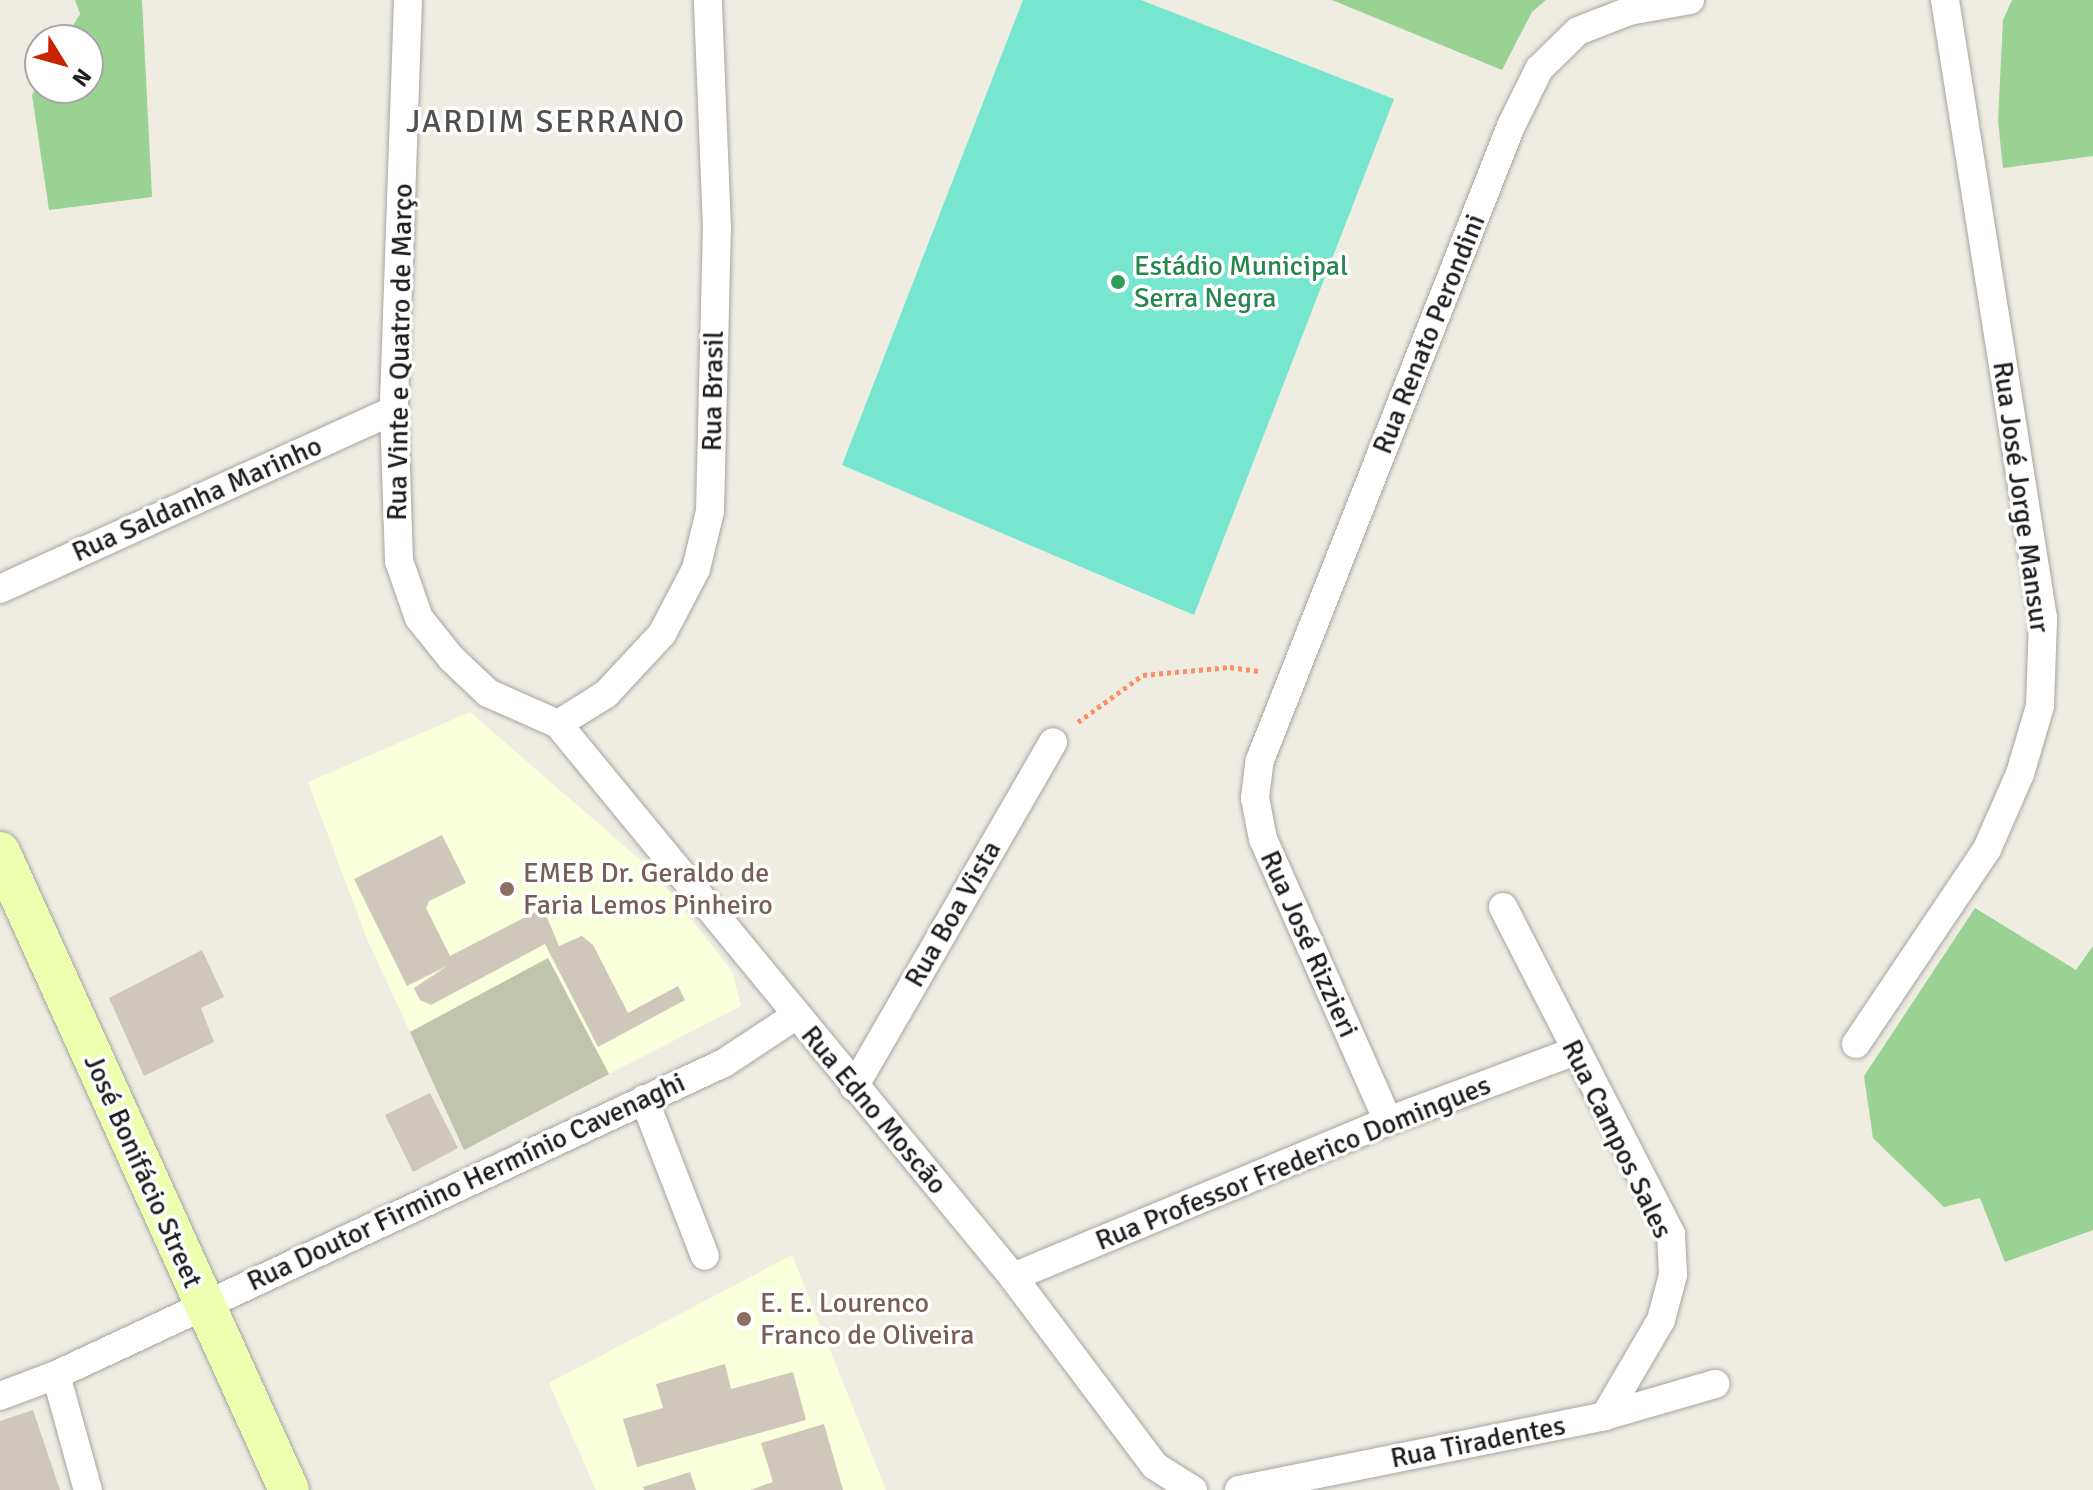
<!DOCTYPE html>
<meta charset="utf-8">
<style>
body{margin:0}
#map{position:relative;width:2093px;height:1490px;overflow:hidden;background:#efede1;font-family:Signika,sans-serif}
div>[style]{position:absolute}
.education>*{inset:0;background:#f8ffda}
.construction>*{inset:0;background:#c0c4ac}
.forest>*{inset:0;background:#99d292}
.pitch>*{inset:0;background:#77e6cf}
.building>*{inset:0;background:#cfc7ba}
.path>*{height:5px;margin-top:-2.5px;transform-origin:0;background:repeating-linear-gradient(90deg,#ff8e62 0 4px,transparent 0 8px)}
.roads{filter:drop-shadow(0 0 2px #a4a4a4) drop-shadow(0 0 2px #a4a4a4)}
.street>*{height:28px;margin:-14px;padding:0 14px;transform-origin:14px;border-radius:14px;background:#fff}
.secondary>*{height:40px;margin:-20px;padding:0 20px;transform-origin:20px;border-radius:20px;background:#edffaf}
.dots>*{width:22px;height:22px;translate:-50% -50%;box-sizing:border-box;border:4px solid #fff;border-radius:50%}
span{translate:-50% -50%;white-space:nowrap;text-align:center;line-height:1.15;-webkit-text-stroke:7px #fff;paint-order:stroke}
.leisure-label{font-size:28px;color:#27864d}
.left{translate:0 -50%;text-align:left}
.street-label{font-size:28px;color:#1d1d1d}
.education-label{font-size:28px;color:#785e54}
.quarter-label{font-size:32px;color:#505050;letter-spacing:2px}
.north{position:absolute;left:24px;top:24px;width:80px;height:80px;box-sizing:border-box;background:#fff;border:2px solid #a5a5a5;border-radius:50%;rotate:127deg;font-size:22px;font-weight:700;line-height:32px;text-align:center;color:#1d1d1d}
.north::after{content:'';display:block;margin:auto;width:28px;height:36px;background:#c92400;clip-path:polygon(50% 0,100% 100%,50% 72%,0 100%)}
</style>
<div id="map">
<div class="education">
<i style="clip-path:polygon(470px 712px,653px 871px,732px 971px,741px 1006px,609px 1074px,548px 958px,410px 1032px,367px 939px,308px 782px)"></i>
<i style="clip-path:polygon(792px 1255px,886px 1490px,596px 1490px,549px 1383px)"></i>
</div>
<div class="construction">
<i style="clip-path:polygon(548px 958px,609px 1074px,464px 1150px,410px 1032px)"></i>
</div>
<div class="forest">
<i style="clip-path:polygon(75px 0,142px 0,152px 197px,49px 210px,32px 95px,40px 81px,40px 88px,88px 88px,88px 40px,64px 40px,80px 14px)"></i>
<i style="clip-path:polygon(1332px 0,1546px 0,1532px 12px,1502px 70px)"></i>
<i style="clip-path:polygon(2012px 0,2093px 0,2093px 156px,2003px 168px,1998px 121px,2003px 20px)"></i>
<i style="clip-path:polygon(1975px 908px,2076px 970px,2093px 946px,2093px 1230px,2005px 1262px,1980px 1198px,1944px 1207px,1873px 1138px,1864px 1076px)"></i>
</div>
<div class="pitch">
<i style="clip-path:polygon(1023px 0,1141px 0,1394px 99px,1194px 615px,842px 465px)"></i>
</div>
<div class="building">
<i style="clip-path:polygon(442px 835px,466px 883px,429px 901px,426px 908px,450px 956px,543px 908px,559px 946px,582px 936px,593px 945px,628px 1013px,678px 986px,685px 1000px,598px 1047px,545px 944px,431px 1005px,420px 1000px,414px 988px,447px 966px,407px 986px,354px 879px)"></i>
<i style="clip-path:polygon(202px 950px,224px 997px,201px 1008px,214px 1042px,144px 1076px,109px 998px)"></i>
<i style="clip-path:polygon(430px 1093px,458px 1148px,413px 1172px,385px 1115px)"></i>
<i style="clip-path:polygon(725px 1364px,731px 1389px,793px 1372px,806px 1420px,637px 1467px,623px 1419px,663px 1408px,656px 1384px)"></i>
<i style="clip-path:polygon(33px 1410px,60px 1490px,0 1490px,0 1421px)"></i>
<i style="clip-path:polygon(824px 1424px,843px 1490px,750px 1490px,773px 1482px,761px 1443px)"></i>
<i style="clip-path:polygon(690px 1472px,696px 1490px,644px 1490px,643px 1487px)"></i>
</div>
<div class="path">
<i style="left:1078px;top:722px;width:80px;rotate:-35.9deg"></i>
<i style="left:1143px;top:675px;width:87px;rotate:-5.3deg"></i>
<i style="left:1230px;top:667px;width:30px;rotate:8deg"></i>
</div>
<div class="roads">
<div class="street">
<i style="left:408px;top:0;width:410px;rotate:92deg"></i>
<i style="left:394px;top:410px;width:151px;rotate:88.1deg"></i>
<i style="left:399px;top:561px;width:60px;rotate:70.7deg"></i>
<i style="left:419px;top:618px;width:51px;rotate:51.3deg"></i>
<i style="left:451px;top:658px;width:51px;rotate:43.4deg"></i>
<i style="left:488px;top:693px;width:77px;rotate:23.9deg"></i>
<i style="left:558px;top:724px;width:716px;rotate:50.55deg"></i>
<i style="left:1013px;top:1277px;width:236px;rotate:53.1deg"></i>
<i style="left:1155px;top:1466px;width:45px;rotate:32.3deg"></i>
<i style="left:0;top:589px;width:433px;rotate:-24.4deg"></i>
<i style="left:558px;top:724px;width:57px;rotate:-32deg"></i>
<i style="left:606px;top:694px;width:82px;rotate:-47deg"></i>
<i style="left:662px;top:634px;width:73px;rotate:-62.4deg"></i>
<i style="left:696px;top:569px;width:60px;rotate:-76.4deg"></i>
<i style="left:710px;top:511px;width:282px;rotate:-88.6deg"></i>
<i style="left:717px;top:229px;width:229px;rotate:-92.3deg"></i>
<i style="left:1503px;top:907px;width:368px;rotate:62.8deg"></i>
<i style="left:1671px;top:1234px;width:41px;rotate:87.2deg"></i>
<i style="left:1673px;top:1275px;width:47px;rotate:104.9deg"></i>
<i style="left:1661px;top:1320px;width:111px;rotate:120.3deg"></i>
<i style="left:1856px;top:1044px;width:235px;rotate:-56.1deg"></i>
<i style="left:1987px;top:849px;width:82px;rotate:-66.3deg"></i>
<i style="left:2020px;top:774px;width:71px;rotate:-73.6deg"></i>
<i style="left:2040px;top:706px;width:88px;rotate:-88deg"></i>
<i style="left:2043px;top:618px;width:626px;rotate:-99.01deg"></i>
<i style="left:854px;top:1087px;width:398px;rotate:-60deg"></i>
<i style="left:644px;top:1099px;width:168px;rotate:68.8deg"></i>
<i style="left:1388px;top:1121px;width:308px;rotate:-113.9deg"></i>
<i style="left:1263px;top:839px;width:42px;rotate:-101deg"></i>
<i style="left:1255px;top:798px;width:38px;rotate:-83deg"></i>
<i style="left:1260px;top:760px;width:682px;rotate:-68.4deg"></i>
<i style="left:1511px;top:126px;width:64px;rotate:-63.8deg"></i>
<i style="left:1539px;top:69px;width:54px;rotate:-44.3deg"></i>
<i style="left:1578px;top:31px;width:55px;rotate:-21.4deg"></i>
<i style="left:1629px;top:11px;width:62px;rotate:-10.2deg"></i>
<i style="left:1013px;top:1277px;width:406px;rotate:-22.6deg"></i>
<i style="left:1388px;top:1121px;width:197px;rotate:-20.5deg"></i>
<i style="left:56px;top:1375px;width:119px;rotate:74.5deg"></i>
<i style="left:0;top:1396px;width:60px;rotate:-20.6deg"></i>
<i style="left:56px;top:1375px;width:737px;rotate:-25.04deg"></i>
<i style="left:724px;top:1063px;width:85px;rotate:-33.5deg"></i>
<i style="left:1239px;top:1490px;width:373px;rotate:-11.4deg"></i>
<i style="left:1605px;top:1416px;width:115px;rotate:-16.2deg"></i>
</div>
<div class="secondary">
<i style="left:0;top:852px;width:700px;rotate:65.63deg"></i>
</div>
</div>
<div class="dots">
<i style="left:1118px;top:282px;background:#2e9e5b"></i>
<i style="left:507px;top:889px;background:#8d6e63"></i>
<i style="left:744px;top:1319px;background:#8d6e63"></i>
</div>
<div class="leisure-label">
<span class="left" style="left:1134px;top:282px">Estádio Municipal<br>Serra Negra</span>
</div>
<div class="street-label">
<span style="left:1429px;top:334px;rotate:-68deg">Rua Renato Perondini</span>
<span style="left:400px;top:352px;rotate:-89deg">Rua Vinte e Quatro de Março</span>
<span style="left:713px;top:391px;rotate:-89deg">Rua Brasil</span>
<span style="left:2021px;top:497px;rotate:82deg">Rua José Jorge Mansur</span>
<span style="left:197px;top:499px;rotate:-24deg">Rua Saldanha Marinho</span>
<span style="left:953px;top:914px;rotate:-60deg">Rua Boa Vista</span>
<span style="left:1309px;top:944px;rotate:66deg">Rua José Rizzieri</span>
<span style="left:874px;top:1110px;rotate:50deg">Rua Edno Moscão</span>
<span style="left:1617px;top:1139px;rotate:64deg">Rua Campos Sales</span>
<span style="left:1293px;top:1163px;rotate:-22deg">Rua Professor Frederico Domingues</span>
<span style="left:143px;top:1171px;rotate:66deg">José Bonifácio Street</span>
<span style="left:466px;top:1182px;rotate:-25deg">Rua Doutor Firmino Hermínio Cavenaghi</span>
<span style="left:1478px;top:1442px;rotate:-11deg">Rua Tiradentes</span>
</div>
<div class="education-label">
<span class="left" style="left:523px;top:889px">EMEB Dr. Geraldo de<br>Faria Lemos Pinheiro</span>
<span class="left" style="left:760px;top:1319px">E. E. Lourenco<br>Franco de Oliveira</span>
</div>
<div class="quarter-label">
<span style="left:546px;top:122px">JARDIM SERRANO</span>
</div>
<div class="north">N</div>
</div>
